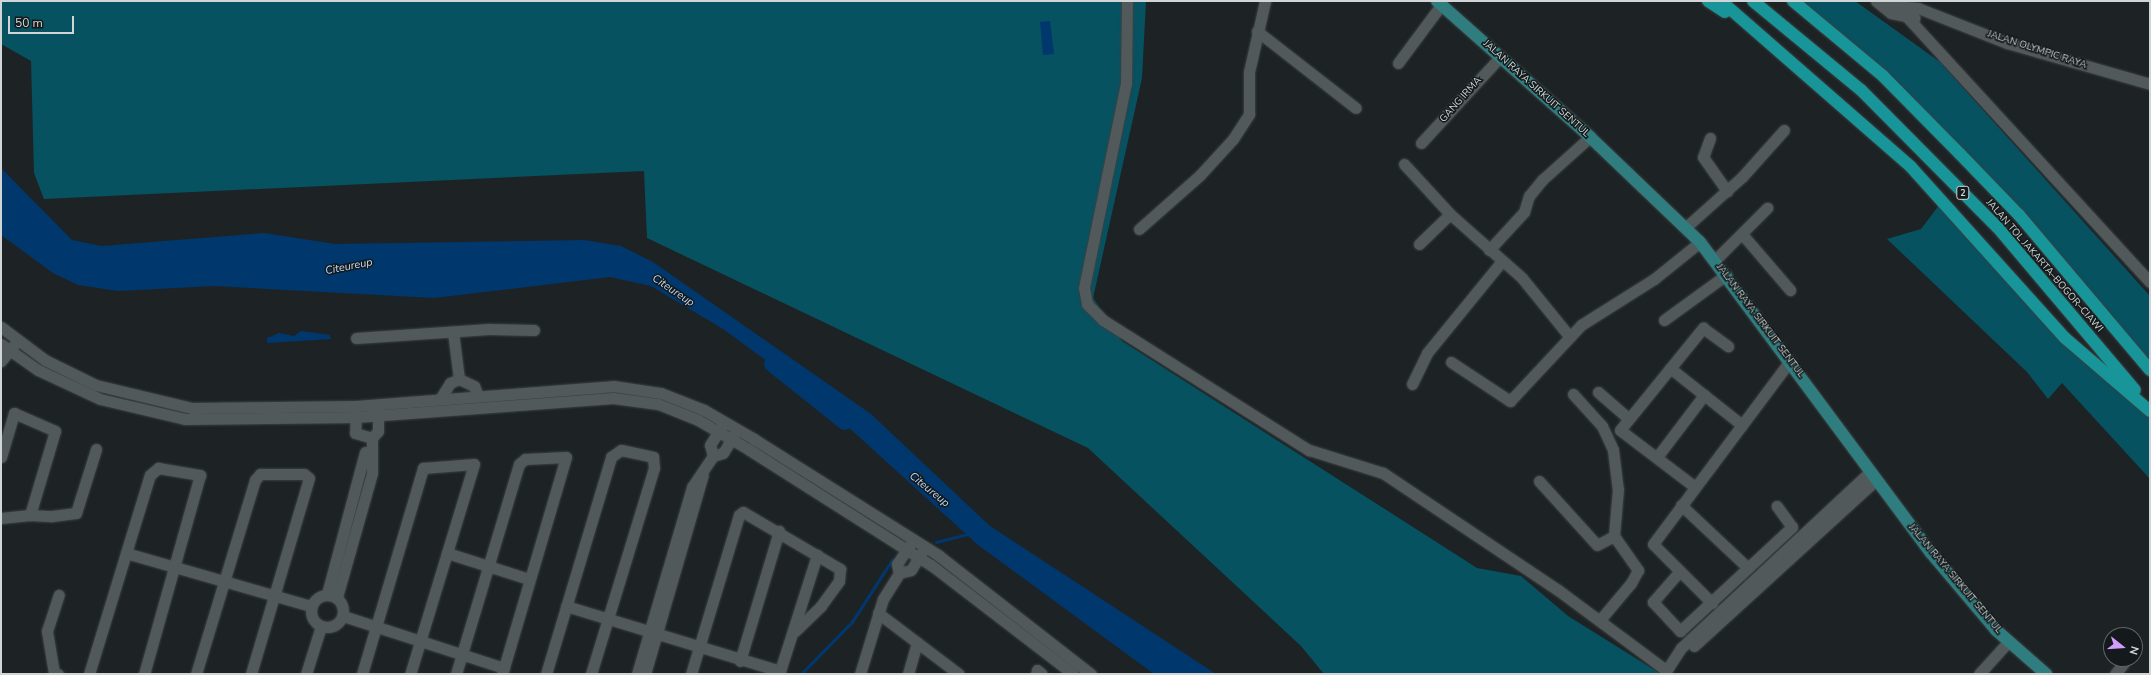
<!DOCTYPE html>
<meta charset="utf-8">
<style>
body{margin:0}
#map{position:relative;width:2151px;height:675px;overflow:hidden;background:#1d2325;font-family:"Nunito Sans",sans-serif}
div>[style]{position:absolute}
.green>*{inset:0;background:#065261}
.water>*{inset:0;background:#00376d}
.stream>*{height:2.5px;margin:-1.25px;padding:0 1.25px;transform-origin:1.25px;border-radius:1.25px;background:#00376d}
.river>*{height:16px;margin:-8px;padding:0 8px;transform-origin:8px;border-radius:8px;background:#00376d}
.roads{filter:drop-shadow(0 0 1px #3c4042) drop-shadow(0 0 1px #3c4042)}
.minor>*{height:11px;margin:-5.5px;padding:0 5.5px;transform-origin:5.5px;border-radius:5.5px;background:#52595a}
.minor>.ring{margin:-5.5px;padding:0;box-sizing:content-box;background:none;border:11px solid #52595a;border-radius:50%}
.major>*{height:12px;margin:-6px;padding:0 6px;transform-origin:6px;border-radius:6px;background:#2f7d7f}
.highway>*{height:12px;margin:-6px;padding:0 6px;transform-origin:6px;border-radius:6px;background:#179598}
span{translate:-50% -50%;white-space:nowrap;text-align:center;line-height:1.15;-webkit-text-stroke:3px #141a1b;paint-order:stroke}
.shield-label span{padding:1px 3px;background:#141a1b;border:1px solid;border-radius:3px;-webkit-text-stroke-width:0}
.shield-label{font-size:9px;color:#d1d5d6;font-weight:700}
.street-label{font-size:10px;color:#d1d5d6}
.water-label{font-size:11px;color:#bedafb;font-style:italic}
.frame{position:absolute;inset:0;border:2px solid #d1d5d6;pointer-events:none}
.north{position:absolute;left:2103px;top:627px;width:40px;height:40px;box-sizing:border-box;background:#141a1b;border:1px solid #606566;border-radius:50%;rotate:107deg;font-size:11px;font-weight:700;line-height:16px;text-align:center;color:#d1d5d6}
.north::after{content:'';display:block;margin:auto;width:14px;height:18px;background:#d29dfd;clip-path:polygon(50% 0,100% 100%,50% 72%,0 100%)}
.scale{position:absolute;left:8px;top:16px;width:66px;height:18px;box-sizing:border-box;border:2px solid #d1d5d6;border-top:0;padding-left:5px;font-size:12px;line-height:14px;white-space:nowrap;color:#d1d5d6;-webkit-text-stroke:3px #141a1b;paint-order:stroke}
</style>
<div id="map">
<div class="green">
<i style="clip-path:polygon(1px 1px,1146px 1px,1142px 78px,1093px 298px,1122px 341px,1477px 568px,1521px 576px,1568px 616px,1661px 674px,1324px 674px,1301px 646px,1088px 448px,647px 238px,644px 171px,44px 199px,34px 173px,31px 61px,1px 44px)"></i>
<i style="clip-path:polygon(1793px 1px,1855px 1px,1940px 62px,2150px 296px,2150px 370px,1960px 154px)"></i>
<i style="clip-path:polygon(1943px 200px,2065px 338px,2150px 411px,2150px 479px,2062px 383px,2048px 399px,2027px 372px,1887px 239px,1921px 229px)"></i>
</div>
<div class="water">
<i style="clip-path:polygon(1050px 21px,1054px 54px,1043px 55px,1040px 22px)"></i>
<i style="clip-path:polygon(1px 168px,72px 240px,101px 246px,264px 233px,335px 244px,584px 240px,621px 246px,653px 262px,871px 414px,990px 526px,1216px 674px,1154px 674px,978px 545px,813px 395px,723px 329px,651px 286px,610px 277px,434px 298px,214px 286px,118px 291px,78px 285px,53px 273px,1px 235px)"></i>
<i style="clip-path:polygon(301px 331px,330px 335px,331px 339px,267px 343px,267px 338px,279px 333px,294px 336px)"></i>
</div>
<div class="stream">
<i style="left:936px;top:542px;width:34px;rotate:-14deg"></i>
<i style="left:801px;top:674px;width:73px;rotate:-45.6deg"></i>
<i style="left:852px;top:622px;width:74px;rotate:-57.2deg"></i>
</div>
<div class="river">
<i style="left:772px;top:364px;width:93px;rotate:38.5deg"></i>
</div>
<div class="roads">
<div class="minor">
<i style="left:1127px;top:1px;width:82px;rotate:90.7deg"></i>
<i style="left:1126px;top:83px;width:209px;rotate:101.6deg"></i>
<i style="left:1084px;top:288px;width:16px;rotate:79deg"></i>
<i style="left:1087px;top:304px;width:23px;rotate:45deg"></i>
<i style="left:1103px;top:320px;width:244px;rotate:32.3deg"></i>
<i style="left:1309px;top:450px;width:77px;rotate:17.3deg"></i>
<i style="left:1383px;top:473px;width:211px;rotate:33.8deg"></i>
<i style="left:1558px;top:590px;width:131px;rotate:36.6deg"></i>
<i style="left:1663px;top:668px;width:5px"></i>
<i style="left:1668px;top:668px;width:24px;rotate:-57deg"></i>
<i style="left:1681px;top:648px;width:258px;rotate:-43deg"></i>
<i style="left:1876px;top:1px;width:19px;rotate:39deg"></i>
<i style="left:1891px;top:13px;width:24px;rotate:12deg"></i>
<i style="left:1884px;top:5px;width:34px;rotate:5deg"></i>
<i style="left:1918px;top:8px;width:96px;rotate:21.5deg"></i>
<i style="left:2007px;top:43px;width:149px;rotate:16deg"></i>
<i style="left:1908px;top:18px;width:358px;rotate:47.5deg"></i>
<i style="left:1257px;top:31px;width:125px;rotate:37.9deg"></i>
<i style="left:1398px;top:63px;width:72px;rotate:-53.4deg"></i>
<i style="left:1710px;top:138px;width:20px;rotate:110deg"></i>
<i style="left:1703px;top:157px;width:42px;rotate:54.8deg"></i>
<i style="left:1421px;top:143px;width:117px;rotate:-47.4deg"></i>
<i style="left:1404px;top:164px;width:68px;rotate:47.4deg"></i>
<i style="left:1450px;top:214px;width:96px;rotate:41.6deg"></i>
<i style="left:1522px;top:278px;width:76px;rotate:50.9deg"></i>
<i style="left:1686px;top:227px;width:75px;rotate:-41.8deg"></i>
<i style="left:1742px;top:177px;width:63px;rotate:-48.2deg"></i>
<i style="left:1139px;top:229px;width:81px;rotate:-41.5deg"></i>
<i style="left:1200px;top:175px;width:49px;rotate:-47.5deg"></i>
<i style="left:1233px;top:139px;width:30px;rotate:-57deg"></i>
<i style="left:1249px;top:114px;width:42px;rotate:-90deg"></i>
<i style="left:1249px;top:72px;width:73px;rotate:-77.3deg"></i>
<i style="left:1742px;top:234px;width:74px;rotate:49.4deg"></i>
<i style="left:1419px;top:244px;width:43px;rotate:-44.1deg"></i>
<i style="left:1489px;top:250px;width:52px;rotate:-47.4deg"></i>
<i style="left:1524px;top:212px;width:17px;rotate:-73deg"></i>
<i style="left:1529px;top:196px;width:21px;rotate:-51deg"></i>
<i style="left:1542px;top:180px;width:64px;rotate:-41.9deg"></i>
<i style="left:1715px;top:260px;width:74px;rotate:-45deg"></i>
<i style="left:1664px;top:320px;width:77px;rotate:-36deg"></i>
<i style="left:1px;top:327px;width:55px;rotate:36.9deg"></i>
<i style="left:45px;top:360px;width:57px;rotate:26.1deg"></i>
<i style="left:96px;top:385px;width:99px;rotate:13.5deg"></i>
<i style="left:192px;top:408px;width:164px;rotate:-0.7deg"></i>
<i style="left:356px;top:406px;width:258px;rotate:-4.4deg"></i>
<i style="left:613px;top:386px;width:49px;rotate:8.3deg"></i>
<i style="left:661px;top:393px;width:46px;rotate:21.6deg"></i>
<i style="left:704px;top:410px;width:58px;rotate:30.1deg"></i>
<i style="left:754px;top:439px;width:218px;rotate:32.2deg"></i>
<i style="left:938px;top:555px;width:194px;rotate:37.9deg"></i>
<i style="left:453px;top:332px;width:47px;rotate:82.7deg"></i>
<i style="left:356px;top:338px;width:133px;rotate:-3.9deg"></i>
<i style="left:489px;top:329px;width:45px;rotate:1.3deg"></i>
<i style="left:1px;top:344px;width:45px;rotate:35.1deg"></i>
<i style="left:38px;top:370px;width:68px;rotate:25.1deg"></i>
<i style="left:100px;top:399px;width:87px;rotate:13.2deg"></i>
<i style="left:185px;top:419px;width:171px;rotate:-0.7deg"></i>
<i style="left:356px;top:417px;width:258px;rotate:-4.2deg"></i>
<i style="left:613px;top:398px;width:45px;rotate:7.6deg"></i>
<i style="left:658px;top:404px;width:43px;rotate:21.8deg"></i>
<i style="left:698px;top:420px;width:58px;rotate:30.1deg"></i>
<i style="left:748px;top:449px;width:217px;rotate:32.4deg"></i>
<i style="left:931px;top:565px;width:179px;rotate:37.5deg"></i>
<i style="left:1px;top:361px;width:21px;rotate:-51deg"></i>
<i style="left:1451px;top:362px;width:71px;rotate:33.5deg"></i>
<i style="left:1510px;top:401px;width:104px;rotate:-46.9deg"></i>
<i style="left:1581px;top:325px;width:86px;rotate:-32.2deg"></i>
<i style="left:1654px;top:279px;width:59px;rotate:-38.8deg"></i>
<i style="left:1670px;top:368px;width:92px;rotate:38.4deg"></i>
<i style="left:1412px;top:384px;width:34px;rotate:-64deg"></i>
<i style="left:1427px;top:353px;width:119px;rotate:-50.8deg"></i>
<i style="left:1598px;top:392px;width:40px;rotate:41deg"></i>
<i style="left:1573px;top:394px;width:43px;rotate:47.8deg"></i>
<i style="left:1602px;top:426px;width:26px;rotate:65deg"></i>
<i style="left:1613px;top:450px;width:39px;rotate:83deg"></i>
<i style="left:1618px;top:489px;width:47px;rotate:94.9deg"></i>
<i style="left:1614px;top:536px;width:42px;rotate:54.8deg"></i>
<i style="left:1638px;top:570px;width:15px;rotate:118deg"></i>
<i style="left:1631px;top:583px;width:48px;rotate:130deg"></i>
<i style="left:440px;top:399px;width:19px;rotate:-58deg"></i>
<i style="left:450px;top:383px;width:10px;rotate:-24deg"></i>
<i style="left:459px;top:379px;width:17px;rotate:25deg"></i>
<i style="left:474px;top:386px;width:11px;rotate:68deg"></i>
<i style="left:356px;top:410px;width:23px;rotate:92deg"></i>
<i style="left:355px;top:433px;width:18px;rotate:16deg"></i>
<i style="left:372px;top:438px;width:9px;rotate:-49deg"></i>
<i style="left:378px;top:431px;width:22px;rotate:-90deg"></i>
<i style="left:713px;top:456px;width:10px;rotate:-17deg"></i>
<i style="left:723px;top:453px;width:23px;rotate:-59deg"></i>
<i style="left:1px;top:457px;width:46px;rotate:-73.5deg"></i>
<i style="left:14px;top:413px;width:45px;rotate:23.7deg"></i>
<i style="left:55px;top:431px;width:88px;rotate:106.6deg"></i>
<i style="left:30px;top:515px;width:22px;rotate:3deg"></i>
<i style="left:52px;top:516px;width:24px;rotate:-7deg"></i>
<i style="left:76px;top:513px;width:67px;rotate:-72.6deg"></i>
<i style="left:1657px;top:457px;width:78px;rotate:-52.8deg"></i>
<i style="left:1539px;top:481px;width:86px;rotate:47.8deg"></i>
<i style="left:1597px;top:545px;width:19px;rotate:-28deg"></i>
<i style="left:1695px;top:487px;width:94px;rotate:-142.8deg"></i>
<i style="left:1620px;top:430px;width:132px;rotate:-50.9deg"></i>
<i style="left:1703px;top:328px;width:31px;rotate:36deg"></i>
<i style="left:1681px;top:505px;width:92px;rotate:43.2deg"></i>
<i style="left:1px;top:518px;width:29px;rotate:-6deg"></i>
<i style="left:126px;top:553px;width:192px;rotate:16deg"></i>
<i style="left:447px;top:553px;width:86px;rotate:17.6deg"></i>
<i style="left:1679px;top:572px;width:40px;rotate:131deg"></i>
<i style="left:1653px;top:602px;width:40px;rotate:47deg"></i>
<i style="left:1680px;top:631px;width:153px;rotate:-42.9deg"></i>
<i style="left:1792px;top:527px;width:26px;rotate:-126deg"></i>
<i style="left:899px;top:573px;width:12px;rotate:-14deg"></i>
<i style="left:911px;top:570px;width:21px;rotate:-59deg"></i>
<i style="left:327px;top:594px;width:147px;rotate:-75deg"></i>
<i class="ring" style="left:311px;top:595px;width:21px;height:21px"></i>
<i style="left:337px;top:597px;width:129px;rotate:-74.2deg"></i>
<i style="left:372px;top:473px;width:35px;rotate:-90deg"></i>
<i style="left:1712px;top:603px;width:83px;rotate:-135deg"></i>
<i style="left:1653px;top:544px;width:229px;rotate:-53.2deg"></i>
<i style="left:566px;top:606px;width:224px;rotate:16.9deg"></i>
<i style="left:780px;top:671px;width:122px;rotate:-72.3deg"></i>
<i style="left:878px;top:613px;width:101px;rotate:37deg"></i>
<i style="left:343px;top:616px;width:169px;rotate:17.9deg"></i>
<i style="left:1694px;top:646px;width:246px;rotate:-42.4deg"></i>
<i style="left:740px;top:661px;width:136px;rotate:-73.3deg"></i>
<i style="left:58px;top:674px;width:4px;rotate:-166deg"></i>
<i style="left:54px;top:673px;width:43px;rotate:-99.5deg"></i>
<i style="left:47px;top:631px;width:38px;rotate:-72deg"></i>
<i style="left:89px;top:674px;width:208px;rotate:-73deg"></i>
<i style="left:150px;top:475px;width:11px;rotate:-41deg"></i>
<i style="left:158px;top:468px;width:43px;rotate:9.5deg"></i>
<i style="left:200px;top:475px;width:207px;rotate:105.7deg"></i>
<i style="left:196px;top:674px;width:203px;rotate:-73.1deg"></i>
<i style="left:255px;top:480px;width:8px;rotate:-50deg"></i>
<i style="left:260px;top:474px;width:44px"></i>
<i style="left:304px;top:474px;width:6px;rotate:39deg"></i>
<i style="left:309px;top:478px;width:204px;rotate:106.5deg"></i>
<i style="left:306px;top:674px;width:50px;rotate:-72.6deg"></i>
<i style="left:362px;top:674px;width:215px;rotate:-73.5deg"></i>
<i style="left:423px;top:468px;width:51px;rotate:-4.5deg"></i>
<i style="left:474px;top:464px;width:220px;rotate:106.9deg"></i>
<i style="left:456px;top:674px;width:219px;rotate:-73.3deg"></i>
<i style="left:519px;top:464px;width:8px;rotate:-40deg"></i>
<i style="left:525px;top:459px;width:41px;rotate:-2.8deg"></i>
<i style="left:566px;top:457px;width:226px;rotate:106.4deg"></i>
<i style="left:546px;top:674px;width:227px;rotate:-73.3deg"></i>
<i style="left:611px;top:457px;width:12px;rotate:-35deg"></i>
<i style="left:621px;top:450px;width:33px;rotate:12deg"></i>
<i style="left:653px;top:457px;width:11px;rotate:85deg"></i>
<i style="left:654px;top:468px;width:215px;rotate:107deg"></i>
<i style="left:637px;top:674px;width:195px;rotate:-73.6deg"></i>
<i style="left:692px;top:487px;width:37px;rotate:-56deg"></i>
<i style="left:713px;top:456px;width:11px;rotate:-105deg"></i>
<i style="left:710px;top:445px;width:22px;rotate:-58deg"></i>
<i style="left:645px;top:674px;width:207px;rotate:-73.8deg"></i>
<i style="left:691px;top:674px;width:166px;rotate:-73.2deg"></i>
<i style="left:739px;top:515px;width:5px;rotate:-37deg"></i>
<i style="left:743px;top:512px;width:113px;rotate:30.4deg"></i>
<i style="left:840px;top:569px;width:12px;rotate:95deg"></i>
<i style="left:839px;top:581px;width:31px;rotate:126deg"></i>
<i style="left:821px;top:606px;width:36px;rotate:136deg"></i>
<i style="left:860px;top:674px;width:78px;rotate:-73deg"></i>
<i style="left:883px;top:599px;width:31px;rotate:-58deg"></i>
<i style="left:899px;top:573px;width:9px;rotate:-103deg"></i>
<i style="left:897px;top:564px;width:25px;rotate:-56deg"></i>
<i style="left:908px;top:674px;width:33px;rotate:-74deg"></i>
<i style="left:1036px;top:674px;width:4px;rotate:-76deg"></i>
<i style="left:1037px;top:670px;width:6px;rotate:39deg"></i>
<i style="left:1979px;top:674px;width:43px;rotate:-47.8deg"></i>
<i style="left:2115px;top:674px;width:14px;rotate:-51deg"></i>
</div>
<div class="major">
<i style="left:1437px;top:1px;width:205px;rotate:41.6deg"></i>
<i style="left:1590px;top:137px;width:152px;rotate:43.7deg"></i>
<i style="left:1700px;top:242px;width:387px;rotate:53.4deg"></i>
<i style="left:1931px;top:553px;width:101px;rotate:49.8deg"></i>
<i style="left:1996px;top:630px;width:67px;rotate:41.3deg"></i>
</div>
<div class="highway">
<i style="left:1708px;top:1px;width:20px;rotate:33deg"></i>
<i style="left:1721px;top:1px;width:252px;rotate:41.1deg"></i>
<i style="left:1911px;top:167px;width:230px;rotate:48deg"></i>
<i style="left:2065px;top:338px;width:112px;rotate:40.7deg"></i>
<i style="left:1753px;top:1px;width:140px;rotate:39.5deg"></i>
<i style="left:1861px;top:90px;width:194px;rotate:45.2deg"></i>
<i style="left:1998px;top:228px;width:212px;rotate:49.8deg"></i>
<i style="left:1793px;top:1px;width:117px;rotate:39.8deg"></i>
<i style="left:1883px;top:76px;width:110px;rotate:45.4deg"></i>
<i style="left:1960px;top:154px;width:85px;rotate:46deg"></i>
<i style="left:2019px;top:215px;width:203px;rotate:49.8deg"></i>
</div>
</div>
<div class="shield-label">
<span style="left:1963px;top:193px">2</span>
</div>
<div class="street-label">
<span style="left:2037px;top:50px;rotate:18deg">JALAN OLYMPIC RAYA</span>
<span style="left:1536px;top:89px;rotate:42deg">JALAN RAYA SIRKUIT SENTUL</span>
<span style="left:1461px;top:100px;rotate:-48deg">GANG IRMA</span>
<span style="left:2044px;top:266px;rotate:49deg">JALAN TOL JAKARTA–BOGOR–CIAWI</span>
<span style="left:1760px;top:321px;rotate:53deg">JALAN RAYA SIRKUIT SENTUL</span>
<span style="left:1955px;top:579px;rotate:50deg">JALAN RAYA SIRKUIT SENTUL</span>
</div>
<div class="water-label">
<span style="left:349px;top:267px;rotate:-11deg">Citeureup</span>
<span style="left:673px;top:291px;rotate:34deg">Citeureup</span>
<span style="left:929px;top:490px;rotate:39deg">Citeureup</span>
</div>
<div class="frame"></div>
<div class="north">N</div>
<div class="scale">50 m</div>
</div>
